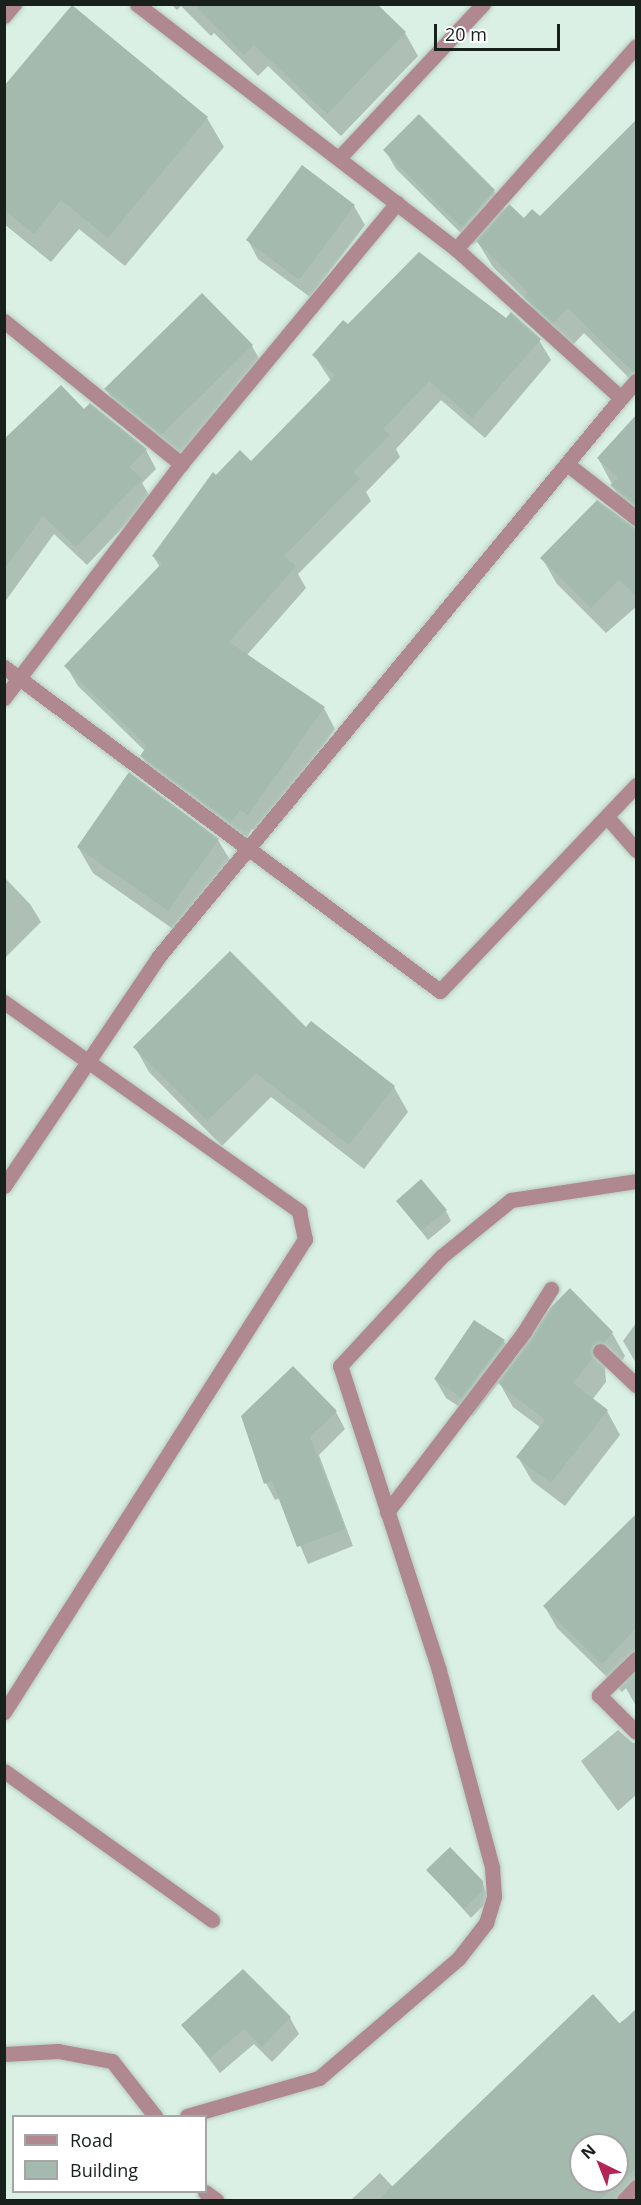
<!DOCTYPE html>
<style>
body{margin:0}
#map{position:relative;width:641px;height:2205px;overflow:hidden;background:#daf0e4;font-family:"Open Sans",sans-serif}
div>[style]{position:absolute}
.shadow>*{inset:0;background:#0003}
.building>*{inset:0;background:#a4baae}
.roads{filter:drop-shadow(0 0 2px #b7cbc0) drop-shadow(0 0 2px #b7cbc0)}
.minor>*{height:15px;margin:-7.5px;padding:0 7.5px;transform-origin:7.5px;border-radius:7.5px;background:#af8890}
.tertiary>*{height:15px;margin:-7.5px;padding:0 7.5px;transform-origin:7.5px;border-radius:7.5px;background:#af8890}
span{translate:-50% -50%;white-space:nowrap;text-align:center;line-height:1.15;-webkit-text-stroke:6px #fff;paint-order:stroke}
.frame{position:absolute;inset:0;border:6px solid #18201b;pointer-events:none}
.legend{position:absolute;left:12px;top:2115px;width:195px;height:78px;box-sizing:border-box;background:#fff;border:2px solid #a3a6a4;margin:0;padding:8px 10px;list-style:none;font-size:18px;color:#18201b}
.legend li{display:flex;align-items:center;gap:12px;height:30px}
.legend b{width:30px;border:2px solid #a3a6a4}
.north{position:absolute;left:569px;top:2133px;width:60px;height:60px;box-sizing:border-box;background:#fff;border:2px solid #a3a6a4;border-radius:50%;rotate:317deg;font-size:16px;font-weight:700;line-height:24px;text-align:center;color:#18201b}
.north::after{content:'';display:block;margin:auto;width:21px;height:27px;background:#b32458;clip-path:polygon(50% 0,100% 100%,50% 72%,0 100%)}
.scale{position:absolute;left:434px;top:24px;width:126px;height:27px;box-sizing:border-box;border:3px solid #18201b;border-top:0;padding-left:8px;font-size:18px;line-height:21px;white-space:nowrap;color:#18201b;-webkit-text-stroke:4px #fff;paint-order:stroke}
</style>
<div id="map">
<div class="shadow">
<i style="clip-path:polygon(171px 4px,374px 4px,405px 33px,418px 56px,341px 136px,268px 66px,258px 76px,214px 33px,211px 36px,181px 6px,177px 10px)"></i>
<i style="clip-path:polygon(4px 89px,207px 118px,224px 147px,125px 266px,79px 229px,51px 262px,4px 224px)"></i>
<i style="clip-path:polygon(631px 128px,636px 134px,636px 385px,584px 333px,569px 349px,541px 323px,529px 303px,493px 267px,477px 241px,473px 245px,396px 169px,385px 150px,494px 191px,505px 210px,524px 221px,540px 218px)"></i>
<i style="clip-path:polygon(354px 206px,365px 225px,310px 297px,258px 259px,248px 240px)"></i>
<i style="clip-path:polygon(506px 320px,539px 340px,551px 360px,485px 438px,441px 400px,396px 449px,400px 457px,366px 492px,371px 501px,298px 574px,306px 588px,246px 656px,324px 708px,335px 729px,260px 835px,252px 829px,243px 843px,154px 777px,142px 756px,145px 751px,78px 686px,66px 666px,160px 567px,153px 556px,216px 476px,251px 463px,331px 381px,314px 355px,348px 326px)"></i>
<i style="clip-path:polygon(252px 346px,266px 371px,176px 460px,120px 414px,106px 389px)"></i>
<i style="clip-path:polygon(84px 411px,146px 450px,156px 469px,142px 483px,151px 498px,87px 565px,54px 534px,4px 603px,4px 438px)"></i>
<i style="clip-path:polygon(636px 417px,636px 519px,627px 512px,598px 458px)"></i>
<i style="clip-path:polygon(636px 526px,636px 607px,606px 633px,557px 584px,542px 558px)"></i>
<i style="clip-path:polygon(129px 774px,218px 840px,233px 865px,183px 936px,93px 873px,78px 847px)"></i>
<i style="clip-path:polygon(4px 877px,30px 904px,41px 922px,4px 959px)"></i>
<i style="clip-path:polygon(306px 1030px,394px 1087px,408px 1112px,364px 1169px,271px 1097px,222px 1146px,149px 1072px,135px 1047px)"></i>
<i style="clip-path:polygon(398px 1201px,446px 1211px,451px 1221px,428px 1240px)"></i>
<i style="clip-path:polygon(474px 1322px,504px 1341px,515px 1360px,612px 1333px,625px 1356px,618px 1366px,605px 1368px,606px 1382px,592px 1400px,607px 1411px,620px 1435px,565px 1506px,532px 1481px,518px 1457px,541px 1428px,513px 1407px,499px 1382px,473px 1416px,446px 1398px,435px 1379px)"></i>
<i style="clip-path:polygon(636px 1323px,636px 1363px,623px 1341px)"></i>
<i style="clip-path:polygon(293px 1368px,336px 1412px,345px 1429px,319px 1455px,353px 1546px,308px 1564px,280px 1498px,275px 1500px,266px 1483px)"></i>
<i style="clip-path:polygon(636px 1516px,636px 1706px,626px 1688px,622px 1692px,557px 1628px,545px 1607px)"></i>
<i style="clip-path:polygon(618px 1730px,633px 1743px,636px 1742px,636px 1795px,618px 1811px,581px 1761px)"></i>
<i style="clip-path:polygon(428px 1870px,482px 1882px,489px 1900px,471px 1918px)"></i>
<i style="clip-path:polygon(243px 1971px,290px 2018px,299px 2034px,272px 2062px,254px 2044px,220px 2073px,183px 2025px)"></i>
<i style="clip-path:polygon(evenodd,636px 2011px,636px 2200px,351px 2200px,380px 2173px,394px 2188px,636px 2011px,581px 2145px,617px 2145px,617px 2181px,581px 2181px,581px 2145px)"></i>
</div>
<div class="building">
<i style="clip-path:polygon(194px 4px,377px 4px,406px 32px,327px 114px,254px 45px,244px 55px)"></i>
<i style="clip-path:polygon(72px 5px,208px 117px,108px 238px,61px 200px,34px 234px,4px 210px,4px 86px)"></i>
<i style="clip-path:polygon(419px 114px,495px 190px,462px 228px,383px 150px)"></i>
<i style="clip-path:polygon(636px 120px,636px 371px,633px 372px,568px 308px,553px 324px,524px 297px,528px 292px,476px 241px,509px 204px,524px 218px,532px 209px,540px 216px)"></i>
<i style="clip-path:polygon(302px 165px,355px 205px,299px 280px,246px 240px)"></i>
<i style="clip-path:polygon(419px 252px,506px 318px,511px 312px,541px 339px,472px 418px,429px 381px,383px 429px,390px 435px,353px 472px,360px 479px,284px 556px,296px 566px,229px 642px,325px 707px,248px 815px,240px 810px,231px 823px,140px 756px,147px 746px,64px 666px,162px 563px,152px 556px,213px 472px,216px 475px,240px 450px,251px 461px,335px 375px,312px 355px,343px 320px,348px 324px)"></i>
<i style="clip-path:polygon(202px 293px,253px 345px,161px 435px,104px 389px)"></i>
<i style="clip-path:polygon(61px 385px,84px 409px,90px 403px,147px 449px,129px 467px,142px 479px,76px 547px,43px 516px,4px 570px,4px 439px)"></i>
<i style="clip-path:polygon(636px 415px,636px 506px,610px 485px,618px 478px,597px 458px)"></i>
<i style="clip-path:polygon(597px 500px,636px 528px,636px 595px,619px 580px,591px 608px,540px 558px)"></i>
<i style="clip-path:polygon(129px 772px,219px 839px,168px 911px,77px 847px)"></i>
<i style="clip-path:polygon(230px 951px,306px 1027px,311px 1021px,395px 1086px,349px 1145px,256px 1073px,207px 1121px,133px 1047px)"></i>
<i style="clip-path:polygon(421px 1179px,447px 1210px,421px 1231px,396px 1201px)"></i>
<i style="clip-path:polygon(570px 1288px,613px 1332px,604px 1343px,593px 1345px,593px 1358px,573px 1383px,608px 1410px,551px 1483px,516px 1457px,545px 1420px,498px 1383px,551px 1307px)"></i>
<i style="clip-path:polygon(474px 1320px,505px 1340px,462px 1398px,434px 1379px)"></i>
<i style="clip-path:polygon(293px 1366px,337px 1411px,310px 1437px,345px 1529px,297px 1547px,272px 1481px,264px 1484px,241px 1416px)"></i>
<i style="clip-path:polygon(636px 1514px,636px 1628px,602px 1664px,543px 1606px)"></i>
<i style="clip-path:polygon(450px 1847px,483px 1881px,484px 1890px,464px 1909px,426px 1870px)"></i>
<i style="clip-path:polygon(243px 1969px,291px 2017px,262px 2047px,244px 2029px,210px 2058px,181px 2025px)"></i>
<i style="clip-path:polygon(evenodd,593px 1994px,620px 2024px,636px 2009px,636px 2168px,600px 2200px,378px 2200px,593px 1994px,581px 2145px,617px 2145px,617px 2181px,581px 2181px,581px 2145px)"></i>
</div>
<div class="roads">
<div class="minor">
<i style="left:4px;top:16px;width:16px;rotate:-50deg"></i>
<i style="left:339px;top:158px;width:211px;rotate:-46.9deg"></i>
<i style="left:456px;top:249px;width:271px;rotate:-48.4deg"></i>
<i style="left:4px;top:321px;width:228px;rotate:38.9deg"></i>
<i style="left:621px;top:398px;width:23px;rotate:-49deg"></i>
<i style="left:567px;top:464px;width:88px;rotate:38deg"></i>
<i style="left:4px;top:667px;width:543px;rotate:36.62deg"></i>
<i style="left:440px;top:991px;width:284px;rotate:-46.4deg"></i>
<i style="left:4px;top:698px;width:293px;rotate:-52.9deg"></i>
<i style="left:181px;top:464px;width:339px;rotate:-50.4deg"></i>
<i style="left:608px;top:818px;width:43px;rotate:48.8deg"></i>
<i style="left:4px;top:1002px;width:362px;rotate:35.3deg"></i>
<i style="left:299px;top:1211px;width:29px;rotate:78deg"></i>
<i style="left:305px;top:1239px;width:561px;rotate:122.47deg"></i>
<i style="left:4px;top:1186px;width:277px;rotate:-56deg"></i>
<i style="left:159px;top:956px;width:724px;rotate:-50.38deg"></i>
<i style="left:621px;top:398px;width:222px;rotate:-137.9deg"></i>
<i style="left:456px;top:249px;width:402px;rotate:-142.5deg"></i>
<i style="left:600px;top:1351px;width:50px;rotate:43.4deg"></i>
<i style="left:387px;top:1512px;width:226px;rotate:-52.7deg"></i>
<i style="left:524px;top:1332px;width:51px;rotate:-57.9deg"></i>
<i style="left:636px;top:1659px;width:52px;rotate:135.8deg"></i>
<i style="left:599px;top:1695px;width:52px;rotate:45deg"></i>
<i style="left:4px;top:1771px;width:256px;rotate:35.6deg"></i>
<i style="left:187px;top:2116px;width:137px;rotate:-16.1deg"></i>
<i style="left:319px;top:2078px;width:183px;rotate:-40.6deg"></i>
<i style="left:458px;top:1959px;width:46px;rotate:-52.1deg"></i>
<i style="left:486px;top:1923px;width:28px;rotate:-73deg"></i>
<i style="left:494px;top:1896px;width:29px;rotate:-94deg"></i>
<i style="left:492px;top:1867px;width:204px;rotate:-105.1deg"></i>
<i style="left:439px;top:1670px;width:320px;rotate:-108deg"></i>
<i style="left:340px;top:1366px;width:150px;rotate:-47.2deg"></i>
<i style="left:442px;top:1256px;width:89px;rotate:-39.1deg"></i>
<i style="left:511px;top:1200px;width:126px;rotate:-8.6deg"></i>
<i style="left:624px;top:2200px;width:18px;rotate:-47deg"></i>
</div>
<div class="tertiary">
<i style="left:4px;top:2054px;width:54px;rotate:-3.2deg"></i>
<i style="left:58px;top:2051px;width:55px;rotate:10.5deg"></i>
<i style="left:112px;top:2061px;width:70px;rotate:52deg"></i>
<i style="left:205px;top:2192px;width:14px;rotate:36deg"></i>
</div>
</div>
<div class="frame"></div>
<ul class="legend">
<li><b style="height:8px;background:#af8890"></b>Road</li>
<li><b style="height:16px;background:#a4baae"></b>Building</li>
</ul>
<div class="north">N</div>
<div class="scale">20 m</div>
</div>
